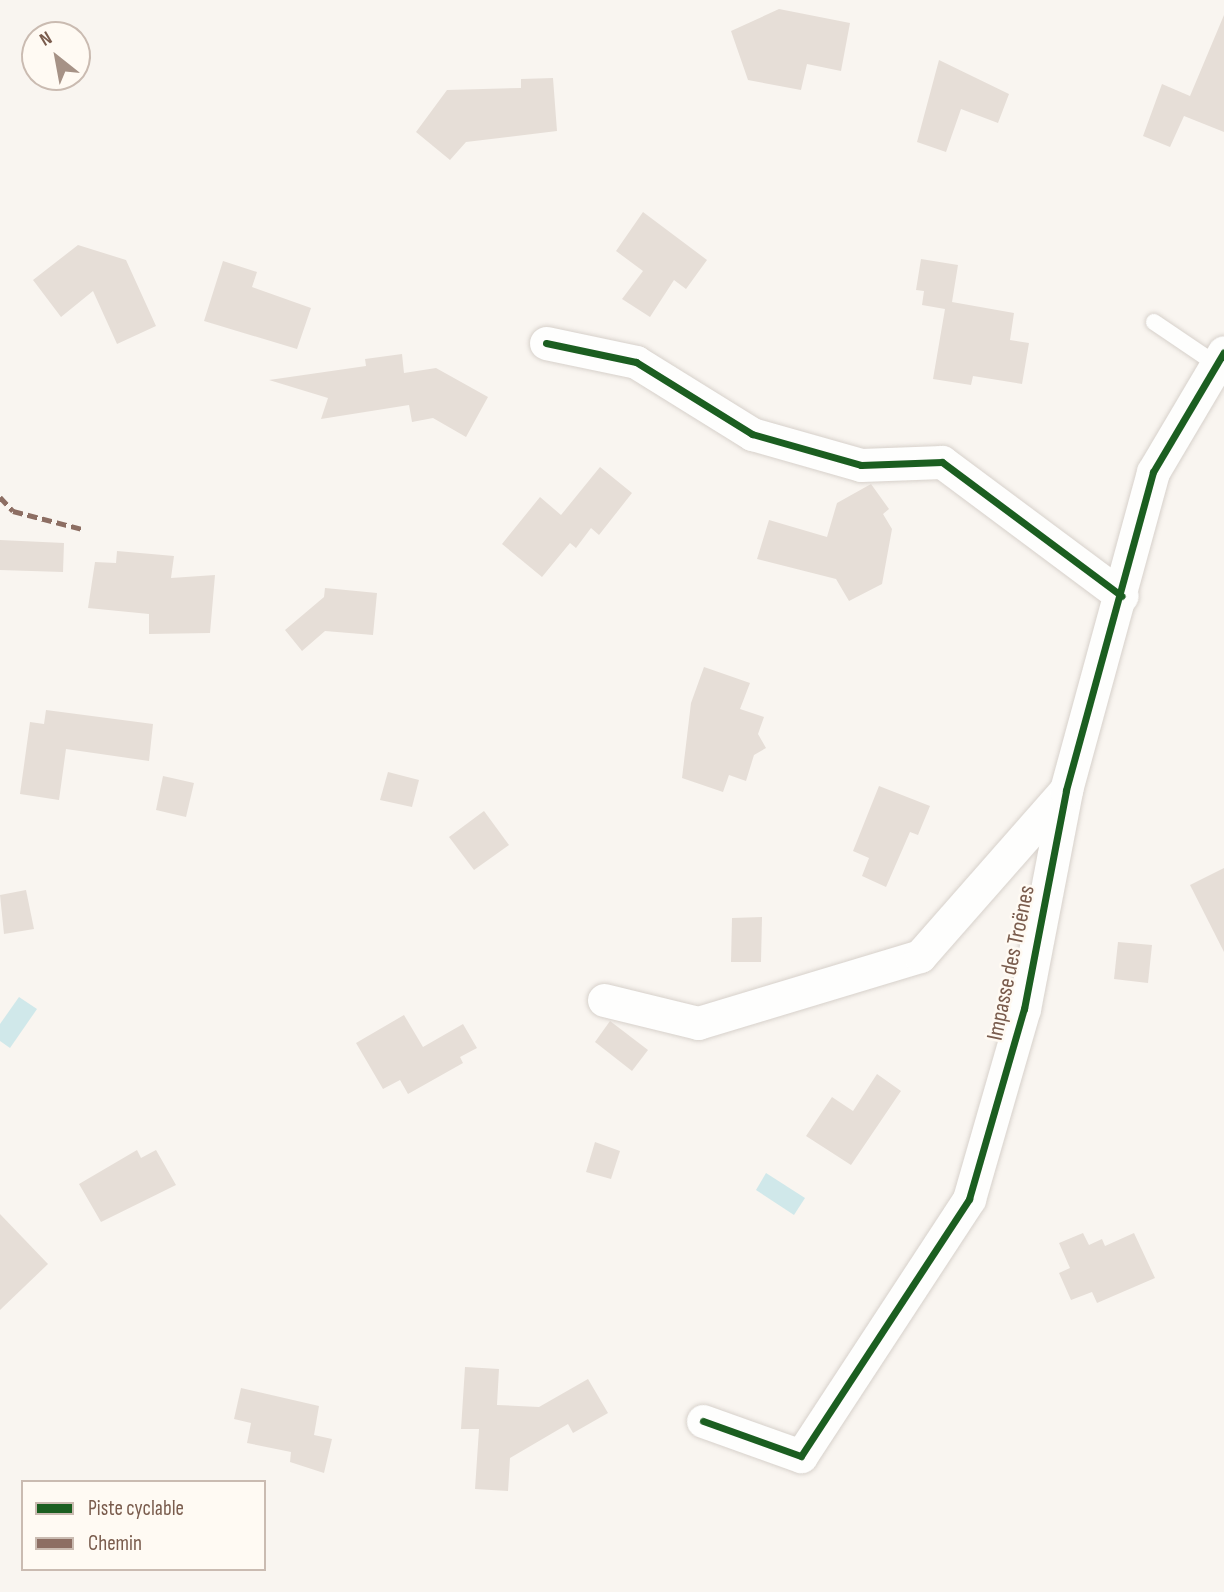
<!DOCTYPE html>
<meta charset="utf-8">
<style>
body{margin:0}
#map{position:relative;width:1224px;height:1592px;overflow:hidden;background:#f9f5f0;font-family:"Sofia Sans Condensed",sans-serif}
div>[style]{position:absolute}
.water>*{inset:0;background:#d0e8ea}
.building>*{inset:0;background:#e6ded7}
.roads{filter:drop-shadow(0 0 2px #d7d1cb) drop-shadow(0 0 2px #d7d1cb)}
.service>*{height:16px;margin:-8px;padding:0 8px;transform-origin:8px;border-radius:8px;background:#fefefd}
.minor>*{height:33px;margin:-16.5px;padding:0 16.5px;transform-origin:16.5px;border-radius:16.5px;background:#fefefd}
.quiet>*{height:5px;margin-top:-2.5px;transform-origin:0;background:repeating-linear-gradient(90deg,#8d6e63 0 10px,transparent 0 15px)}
.cycleway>*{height:7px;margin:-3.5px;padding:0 3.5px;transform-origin:3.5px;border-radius:3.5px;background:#1b5e20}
span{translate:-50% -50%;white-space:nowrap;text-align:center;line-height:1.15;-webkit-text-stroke:5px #fffaf3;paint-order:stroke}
.street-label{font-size:23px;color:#7a5c4d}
.legend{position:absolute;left:21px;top:1480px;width:245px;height:91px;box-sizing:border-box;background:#fffaf3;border:2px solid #cabbb1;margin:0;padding:9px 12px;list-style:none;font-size:21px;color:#7a5c4d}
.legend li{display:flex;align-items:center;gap:14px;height:35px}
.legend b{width:35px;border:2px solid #cabbb1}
.north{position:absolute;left:21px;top:21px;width:70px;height:70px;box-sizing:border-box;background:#fffaf3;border:2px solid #cabbb1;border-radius:50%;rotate:329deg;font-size:19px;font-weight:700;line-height:28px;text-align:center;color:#7a5c4d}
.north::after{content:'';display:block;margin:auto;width:24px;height:32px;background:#a69286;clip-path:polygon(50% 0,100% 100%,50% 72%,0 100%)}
</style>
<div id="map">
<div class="water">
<i style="clip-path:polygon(19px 997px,37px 1009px,10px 1048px,0 1041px,0 1024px)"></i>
<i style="clip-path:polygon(766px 1173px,805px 1198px,794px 1215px,756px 1190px)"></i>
</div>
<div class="building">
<i style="clip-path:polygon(779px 9px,850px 23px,841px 71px,807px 64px,801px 90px,748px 80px,731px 31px)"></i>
<i style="clip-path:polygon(1224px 15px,1224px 132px,1184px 116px,1170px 147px,1143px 136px,1162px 84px,1190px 96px)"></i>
<i style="clip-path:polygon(939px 60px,1009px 94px,998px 123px,961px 109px,946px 152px,917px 142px)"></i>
<i style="clip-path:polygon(553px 78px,557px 131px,466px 142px,450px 160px,416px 132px,447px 90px,521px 88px,521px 79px)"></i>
<i style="clip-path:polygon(643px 212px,707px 260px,686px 289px,674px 280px,650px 317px,622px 299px,643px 271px,616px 251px)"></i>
<i style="clip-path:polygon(78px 245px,126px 260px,156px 326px,117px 344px,93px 291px,61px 317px,33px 280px)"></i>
<i style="clip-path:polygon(921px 259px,958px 265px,952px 302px,1014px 313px,1010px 340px,1029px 343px,1022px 384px,973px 376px,971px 385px,933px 379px,945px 309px,922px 305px,924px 291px,916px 290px)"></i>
<i style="clip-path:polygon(223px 261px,257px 272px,252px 287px,311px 308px,297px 349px,204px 321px)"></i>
<i style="clip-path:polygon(402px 354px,404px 373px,436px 368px,488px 397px,466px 437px,433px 418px,412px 422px,409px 405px,321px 419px,328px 398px,269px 380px,366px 366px,365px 359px)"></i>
<i style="clip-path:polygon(600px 467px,632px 493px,599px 535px,591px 528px,576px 548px,570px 543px,542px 577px,502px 544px,540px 497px,561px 515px)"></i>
<i style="clip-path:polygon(871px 484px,889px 509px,883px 514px,892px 529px,882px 584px,849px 601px,836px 579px,757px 559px,769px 520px,827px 537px,837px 503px)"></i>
<i style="clip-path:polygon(0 540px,64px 543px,63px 572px,0 570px)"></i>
<i style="clip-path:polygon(117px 551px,174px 556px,171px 578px,215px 575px,210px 633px,149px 634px,149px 614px,88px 608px,95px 562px,116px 563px)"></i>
<i style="clip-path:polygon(325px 588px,377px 593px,373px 635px,325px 631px,302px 651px,285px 630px,324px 597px)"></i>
<i style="clip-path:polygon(704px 667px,750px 683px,740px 709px,764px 717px,758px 734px,766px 748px,754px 755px,746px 781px,729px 775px,723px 792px,682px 778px,691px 703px)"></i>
<i style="clip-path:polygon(46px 710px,153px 724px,149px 761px,66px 749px,59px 800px,20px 794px,30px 722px,44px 724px)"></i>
<i style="clip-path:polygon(388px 772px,419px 780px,412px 807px,380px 800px)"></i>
<i style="clip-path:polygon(163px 776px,194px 783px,186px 817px,156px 810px)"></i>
<i style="clip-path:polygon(879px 786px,930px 806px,918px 835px,910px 832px,886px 887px,862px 876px,869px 858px,853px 851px)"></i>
<i style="clip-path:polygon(484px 811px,509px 845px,474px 870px,449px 837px)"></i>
<i style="clip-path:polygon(1224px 868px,1224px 952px,1190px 885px)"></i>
<i style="clip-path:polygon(26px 890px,34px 929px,4px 934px,0 895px)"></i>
<i style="clip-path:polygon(762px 917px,761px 962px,731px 962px,732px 918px)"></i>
<i style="clip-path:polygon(1118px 942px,1152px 945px,1148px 983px,1114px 979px)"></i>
<i style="clip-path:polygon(404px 1015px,423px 1047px,463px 1024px,477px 1048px,460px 1057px,463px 1063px,408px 1094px,400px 1080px,383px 1089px,356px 1043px)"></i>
<i style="clip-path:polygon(610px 1021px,648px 1050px,632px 1071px,595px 1042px)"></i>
<i style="clip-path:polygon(877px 1074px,901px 1091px,851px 1165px,806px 1136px,832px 1097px,853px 1111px)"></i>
<i style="clip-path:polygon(595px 1142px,620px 1151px,611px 1179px,586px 1172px)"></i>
<i style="clip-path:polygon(137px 1150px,141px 1158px,156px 1150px,176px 1185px,101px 1222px,79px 1184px)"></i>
<i style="clip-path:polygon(0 1214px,48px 1264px,0 1310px)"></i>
<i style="clip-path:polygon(1083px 1233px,1089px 1245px,1102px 1239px,1105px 1246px,1134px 1233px,1155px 1278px,1097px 1303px,1092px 1292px,1071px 1300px,1059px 1273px,1070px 1268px,1059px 1243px)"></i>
<i style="clip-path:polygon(465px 1367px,499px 1369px,497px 1405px,539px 1407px,588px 1379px,608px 1413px,573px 1433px,568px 1424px,510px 1458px,508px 1491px,475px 1489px,479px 1429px,461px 1429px)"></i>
<i style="clip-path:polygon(241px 1388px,319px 1406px,314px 1435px,332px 1439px,324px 1473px,290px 1462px,291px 1452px,247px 1443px,251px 1423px,234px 1419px)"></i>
</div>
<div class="roads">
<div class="service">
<i style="left:1154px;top:322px;width:75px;rotate:34.1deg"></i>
</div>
<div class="minor">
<i style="left:546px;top:343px;width:92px;rotate:11.9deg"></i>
<i style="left:636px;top:362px;width:137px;rotate:31.8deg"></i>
<i style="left:752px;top:434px;width:113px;rotate:15.9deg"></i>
<i style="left:861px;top:465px;width:81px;rotate:-2.1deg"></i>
<i style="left:942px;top:462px;width:224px;rotate:36.7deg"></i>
<i style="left:604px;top:1000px;width:97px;rotate:13.7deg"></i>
<i style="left:698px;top:1023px;width:232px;rotate:-16.8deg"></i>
<i style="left:920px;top:956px;width:221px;rotate:-48.7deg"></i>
<i style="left:703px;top:1421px;width:104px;rotate:19.7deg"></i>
<i style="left:801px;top:1456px;width:307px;rotate:-56.8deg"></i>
<i style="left:969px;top:1199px;width:198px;rotate:-73.9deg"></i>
<i style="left:1024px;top:1009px;width:223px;rotate:-79.1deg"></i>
<i style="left:1066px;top:790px;width:330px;rotate:-74.7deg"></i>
<i style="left:1153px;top:472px;width:139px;rotate:-59.4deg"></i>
</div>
</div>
<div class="quiet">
<i style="left:0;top:497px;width:19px;rotate:47deg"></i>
<i style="left:13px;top:511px;width:71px;rotate:14.6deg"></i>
</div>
<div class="cycleway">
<i style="left:546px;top:343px;width:92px;rotate:11.9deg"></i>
<i style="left:636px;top:362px;width:137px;rotate:31.8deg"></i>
<i style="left:752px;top:434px;width:113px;rotate:15.9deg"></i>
<i style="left:861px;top:465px;width:81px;rotate:-2.1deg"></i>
<i style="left:942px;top:462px;width:224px;rotate:36.7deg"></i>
<i style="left:703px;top:1421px;width:104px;rotate:19.7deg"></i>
<i style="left:801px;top:1456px;width:307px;rotate:-56.8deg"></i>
<i style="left:969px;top:1199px;width:198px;rotate:-73.9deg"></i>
<i style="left:1024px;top:1009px;width:223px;rotate:-79.1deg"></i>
<i style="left:1066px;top:790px;width:330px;rotate:-74.7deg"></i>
<i style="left:1153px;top:472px;width:139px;rotate:-59.4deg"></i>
</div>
<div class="street-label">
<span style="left:1011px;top:963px;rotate:-78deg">Impasse des Troënes</span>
</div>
<ul class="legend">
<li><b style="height:9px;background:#1b5e20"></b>Piste cyclable</li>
<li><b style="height:9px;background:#8d6e63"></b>Chemin</li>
</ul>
<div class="north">N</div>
</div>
